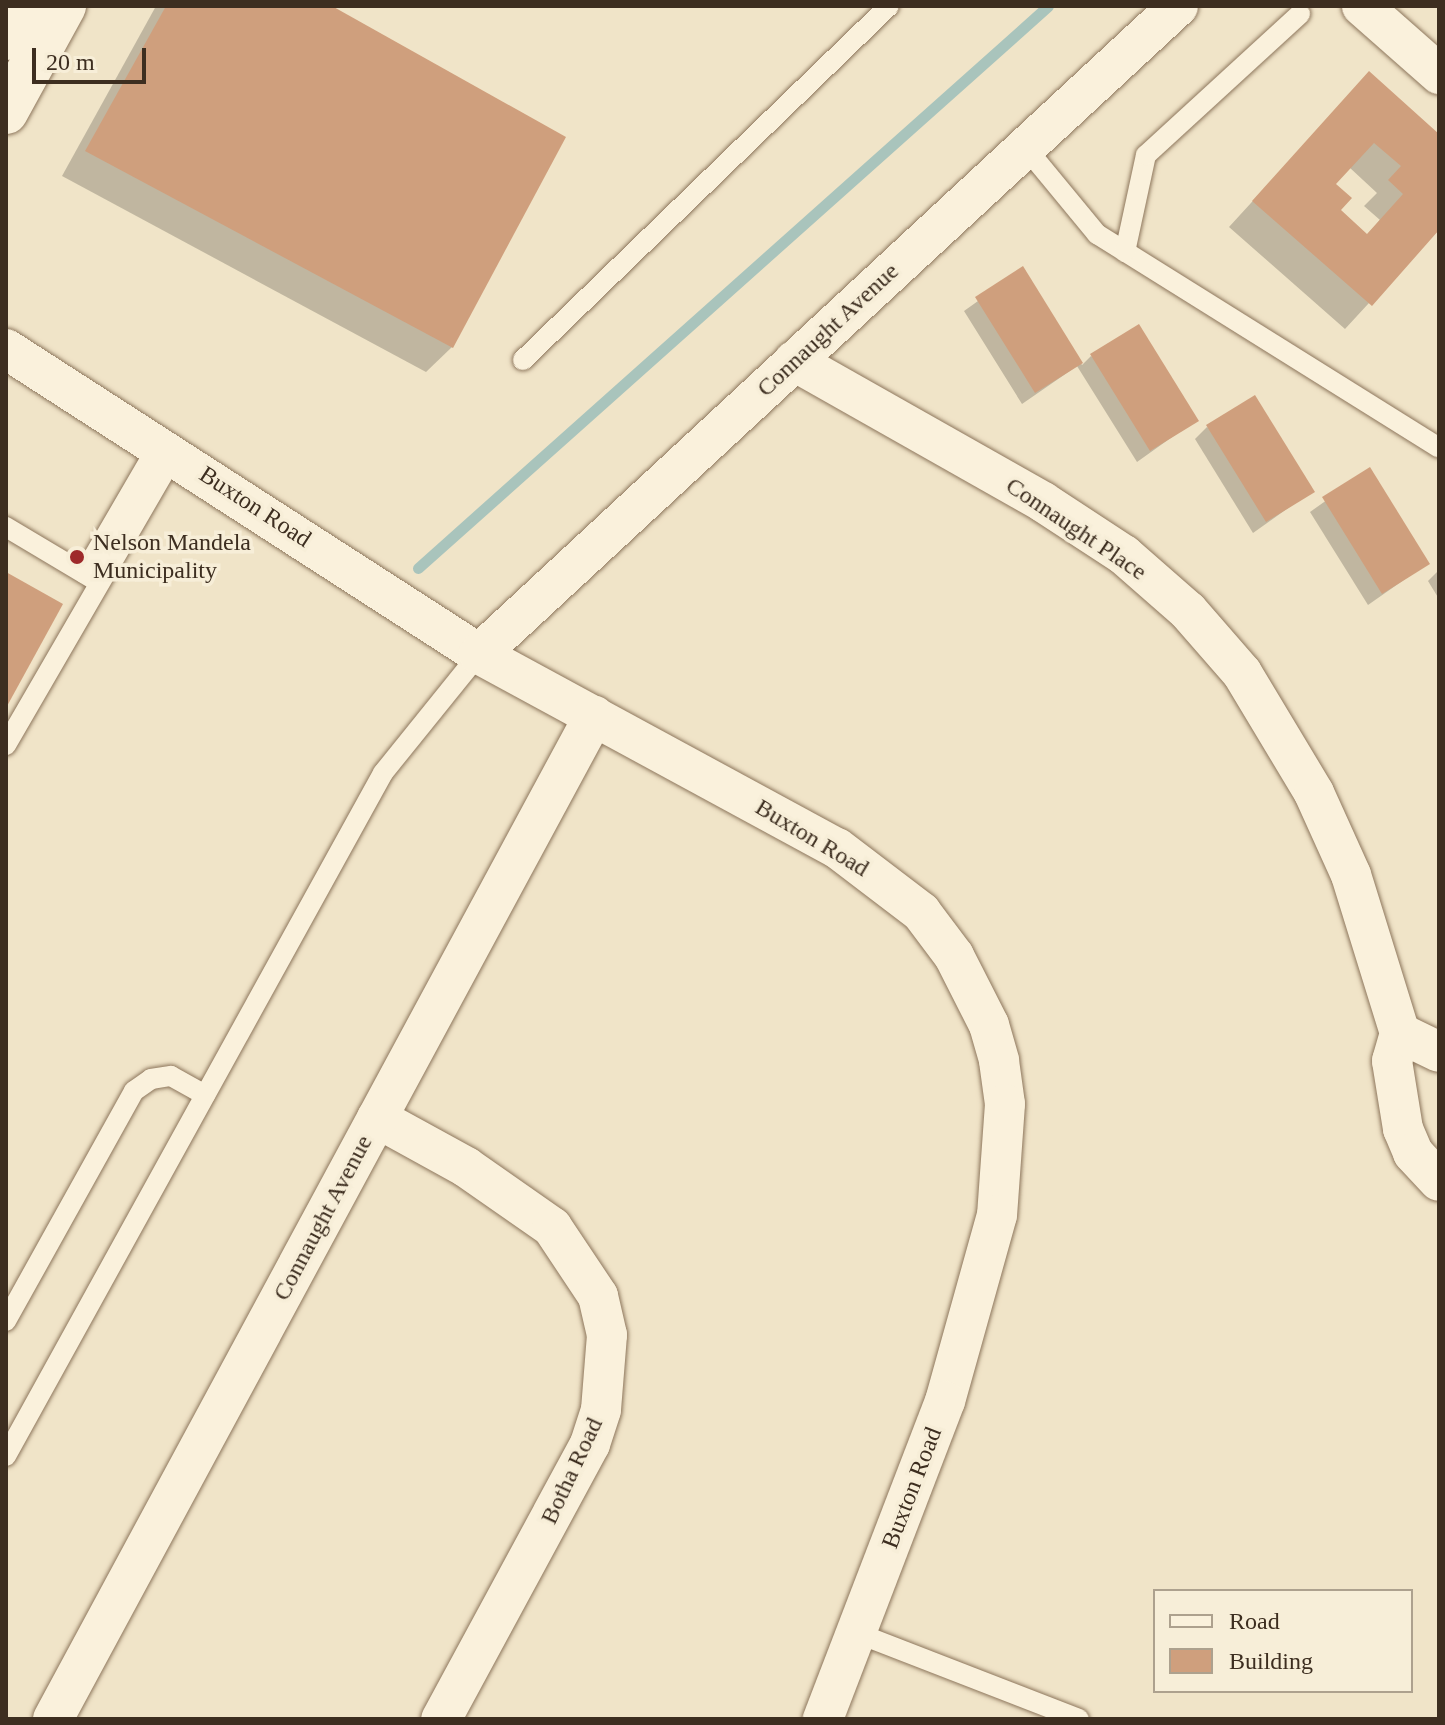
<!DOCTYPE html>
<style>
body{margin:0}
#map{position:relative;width:1445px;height:1725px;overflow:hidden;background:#f0e4c8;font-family:"Times New Roman",serif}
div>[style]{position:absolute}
.shadow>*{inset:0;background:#0003}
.stream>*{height:11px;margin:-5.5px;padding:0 5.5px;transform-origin:5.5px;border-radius:5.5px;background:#a9c4bc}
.building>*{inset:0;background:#cf9f7d}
.roads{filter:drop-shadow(0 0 2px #8d765c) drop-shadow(0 0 2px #8d765c)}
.service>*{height:20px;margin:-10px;padding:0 10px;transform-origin:10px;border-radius:10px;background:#faf1dc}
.minor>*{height:40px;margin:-20px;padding:0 20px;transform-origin:20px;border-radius:20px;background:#faf1dc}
.secondary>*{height:44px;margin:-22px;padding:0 22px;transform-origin:22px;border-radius:22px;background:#faf1dc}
.dots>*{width:22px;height:22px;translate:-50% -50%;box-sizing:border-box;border:4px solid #f7eed8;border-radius:50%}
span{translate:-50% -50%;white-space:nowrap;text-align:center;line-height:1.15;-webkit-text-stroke:7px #f7eed8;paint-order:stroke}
.street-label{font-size:24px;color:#3d2e20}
.poi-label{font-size:24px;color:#3d2e20}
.left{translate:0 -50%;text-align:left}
.frame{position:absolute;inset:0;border:8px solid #3d2e20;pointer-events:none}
.legend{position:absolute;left:1153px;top:1589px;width:260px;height:104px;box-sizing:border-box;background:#f7eed8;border:2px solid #ada18e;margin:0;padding:10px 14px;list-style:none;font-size:24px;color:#3d2e20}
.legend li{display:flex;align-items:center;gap:16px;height:40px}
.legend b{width:40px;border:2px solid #ada18e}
.scale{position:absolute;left:32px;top:48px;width:114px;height:36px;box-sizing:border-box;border:4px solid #3d2e20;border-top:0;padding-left:10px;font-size:24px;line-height:28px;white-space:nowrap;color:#3d2e20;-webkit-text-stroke:6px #f7eed8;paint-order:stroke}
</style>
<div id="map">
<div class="shadow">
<i style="clip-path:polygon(156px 6px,328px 6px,564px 138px,452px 347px,426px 372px,62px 176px)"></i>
<i style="clip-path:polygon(evenodd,1369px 74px,1439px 136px,1439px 227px,1345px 329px,1229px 227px,1369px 74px,1349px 167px,1377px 193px,1364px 206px,1380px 220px,1366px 236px,1338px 211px,1333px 184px,1349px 167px)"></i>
<i style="clip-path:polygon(1023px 269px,1082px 365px,1091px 356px,1196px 420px,1137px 462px,1077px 366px,1022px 404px,964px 311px)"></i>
<i style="clip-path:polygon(1207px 427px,1312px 491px,1253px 533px,1195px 439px)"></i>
<i style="clip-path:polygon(1369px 470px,1428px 563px,1368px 605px,1310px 512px)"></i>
<i style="clip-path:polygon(1439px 570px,1439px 599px,1428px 581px)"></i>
</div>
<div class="stream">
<i style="left:418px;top:568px;width:844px;rotate:-41.73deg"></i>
</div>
<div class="building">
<i style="clip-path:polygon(166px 6px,332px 6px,566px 137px,453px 348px,85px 151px)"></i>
<i style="clip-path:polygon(evenodd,1369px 71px,1439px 134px,1439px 230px,1372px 306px,1252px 201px,1369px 71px,1374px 143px,1401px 166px,1388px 180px,1403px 194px,1367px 234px,1341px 210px,1352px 198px,1336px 184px,1374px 143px)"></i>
<i style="clip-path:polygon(1023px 266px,1083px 363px,1035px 393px,975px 297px)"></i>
<i style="clip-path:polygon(1139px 324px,1199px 421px,1150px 451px,1090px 354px)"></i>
<i style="clip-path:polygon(1255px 395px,1315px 492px,1266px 522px,1206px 425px)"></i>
<i style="clip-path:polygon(1370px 467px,1430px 564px,1382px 594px,1322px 497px)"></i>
<i style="clip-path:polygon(6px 572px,63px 604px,6px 708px)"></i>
</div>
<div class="roads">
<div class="service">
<i style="left:1026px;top:148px;width:112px;rotate:50.5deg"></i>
<i style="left:1097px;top:234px;width:403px;rotate:32deg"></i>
<i style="left:1125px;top:252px;width:99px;rotate:-77.8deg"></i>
<i style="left:1146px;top:155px;width:209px;rotate:-42.5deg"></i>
<i style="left:523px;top:360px;width:509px;rotate:-44.05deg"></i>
<i style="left:6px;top:527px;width:104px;rotate:30.8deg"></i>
<i style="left:84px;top:573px;width:149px;rotate:-59.8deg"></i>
<i style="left:6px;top:745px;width:337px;rotate:-59.9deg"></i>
<i style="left:6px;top:1321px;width:263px;rotate:-60.9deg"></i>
<i style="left:134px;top:1091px;width:21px;rotate:-35deg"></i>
<i style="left:151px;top:1079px;width:20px;rotate:-9deg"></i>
<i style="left:171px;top:1076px;width:39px;rotate:29deg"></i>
<i style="left:6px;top:1456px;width:780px;rotate:-61.1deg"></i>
<i style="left:383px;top:773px;width:153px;rotate:-51.1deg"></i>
<i style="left:857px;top:1633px;width:238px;rotate:21.2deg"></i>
</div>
<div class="minor">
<i style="left:1362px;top:6px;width:103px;rotate:41.4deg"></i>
<i style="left:6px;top:349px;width:563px;rotate:32.81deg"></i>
<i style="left:479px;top:654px;width:407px;rotate:28.5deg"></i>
<i style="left:837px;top:848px;width:106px;rotate:37.3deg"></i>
<i style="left:921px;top:912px;width:55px;rotate:53.1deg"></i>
<i style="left:954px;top:956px;width:77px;rotate:63.1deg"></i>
<i style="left:989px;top:1025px;width:37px;rotate:74deg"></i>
<i style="left:999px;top:1061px;width:43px;rotate:82.1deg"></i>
<i style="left:1005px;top:1104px;width:111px;rotate:94.1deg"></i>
<i style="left:997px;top:1215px;width:193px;rotate:105.6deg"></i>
<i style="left:945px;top:1401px;width:341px;rotate:111deg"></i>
<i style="left:794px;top:361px;width:286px;rotate:29.5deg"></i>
<i style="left:1043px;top:502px;width:97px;rotate:33.2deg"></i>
<i style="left:1124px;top:555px;width:85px;rotate:41.2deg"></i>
<i style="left:1188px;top:611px;width:82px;rotate:48.9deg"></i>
<i style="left:1242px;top:673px;width:140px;rotate:59deg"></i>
<i style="left:1314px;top:793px;width:90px;rotate:65.7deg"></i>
<i style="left:1351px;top:875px;width:165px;rotate:72.8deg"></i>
<i style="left:1400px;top:1033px;width:29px;rotate:106deg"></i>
<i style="left:1392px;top:1061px;width:69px;rotate:80.8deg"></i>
<i style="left:1403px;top:1129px;width:26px;rotate:67deg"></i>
<i style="left:1413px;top:1153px;width:38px;rotate:47deg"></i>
<i style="left:479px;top:654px;width:953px;rotate:-42.83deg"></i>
<i style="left:1400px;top:1033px;width:43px;rotate:26deg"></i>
<i style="left:377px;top:1118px;width:102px;rotate:28.8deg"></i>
<i style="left:466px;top:1167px;width:105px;rotate:34.9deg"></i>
<i style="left:552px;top:1227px;width:83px;rotate:56.3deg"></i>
<i style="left:598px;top:1296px;width:40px;rotate:77deg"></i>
<i style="left:607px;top:1335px;width:75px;rotate:94.6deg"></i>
<i style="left:601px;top:1410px;width:36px;rotate:108deg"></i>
<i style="left:590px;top:1444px;width:313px;rotate:118.4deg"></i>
<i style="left:53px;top:1719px;width:1140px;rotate:-61.66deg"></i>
</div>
<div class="secondary">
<i style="left:6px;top:38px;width:36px;rotate:-62deg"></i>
<i style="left:6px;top:112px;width:121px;rotate:-61.3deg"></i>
</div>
</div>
<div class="dots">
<i style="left:77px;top:557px;background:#9e2a2b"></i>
</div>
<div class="street-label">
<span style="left:828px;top:330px;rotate:-43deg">Connaught Avenue</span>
<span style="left:255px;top:507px;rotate:33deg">Buxton Road</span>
<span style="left:1076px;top:529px;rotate:34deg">Connaught Place</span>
<span style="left:812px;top:838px;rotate:31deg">Buxton Road</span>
<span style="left:323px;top:1218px;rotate:-62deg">Connaught Avenue</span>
<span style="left:572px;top:1471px;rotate:-65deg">Botha Road</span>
<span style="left:912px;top:1488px;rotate:-69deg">Buxton Road</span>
</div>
<div class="poi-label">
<span class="left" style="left:93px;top:557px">Nelson Mandela<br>Municipality</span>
</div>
<div class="frame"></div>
<ul class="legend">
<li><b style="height:10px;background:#faf1dc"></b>Road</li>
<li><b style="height:22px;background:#cf9f7d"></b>Building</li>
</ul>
<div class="scale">20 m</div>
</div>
